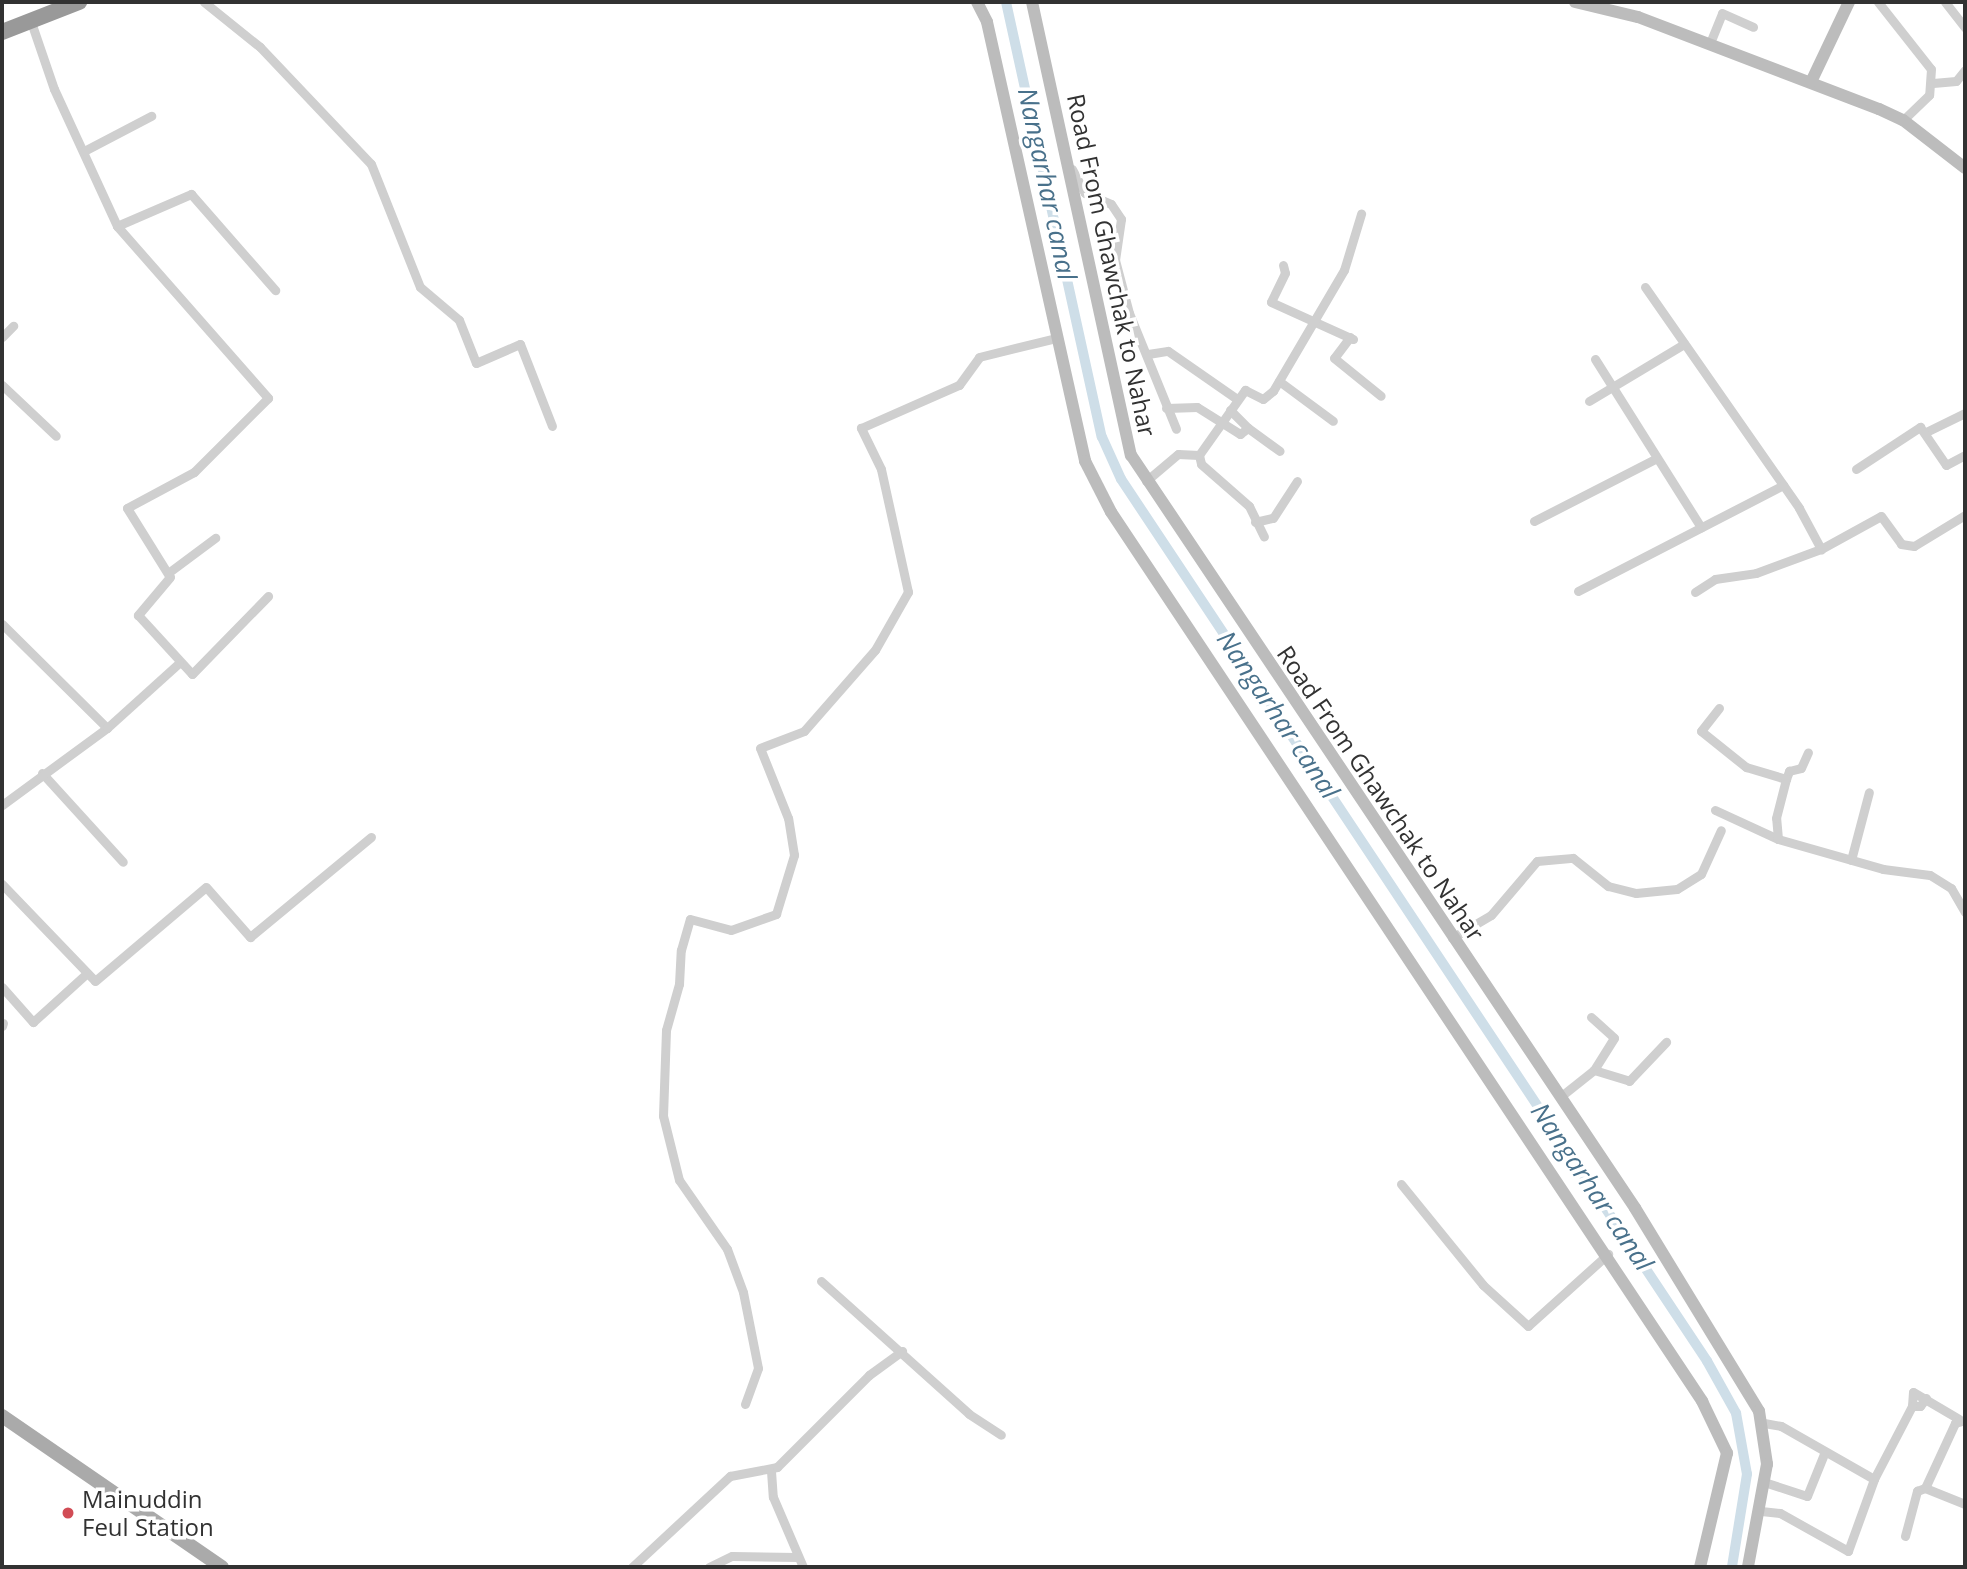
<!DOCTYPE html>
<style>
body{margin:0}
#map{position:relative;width:1967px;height:1569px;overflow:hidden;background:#fff;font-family:"Open Sans",sans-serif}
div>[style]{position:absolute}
.canal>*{height:10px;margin:-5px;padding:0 5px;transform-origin:5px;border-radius:5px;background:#cedee8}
.street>*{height:9px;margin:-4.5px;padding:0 4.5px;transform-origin:4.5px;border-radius:4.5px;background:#cfcfcf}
.secondary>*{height:12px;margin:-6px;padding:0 6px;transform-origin:6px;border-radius:6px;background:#bcbcbc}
.primary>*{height:14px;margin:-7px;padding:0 7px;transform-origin:7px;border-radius:7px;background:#aaa}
.highway>*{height:16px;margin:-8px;padding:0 8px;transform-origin:8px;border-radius:8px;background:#999}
.dots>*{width:19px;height:19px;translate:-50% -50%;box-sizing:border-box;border:4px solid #fff;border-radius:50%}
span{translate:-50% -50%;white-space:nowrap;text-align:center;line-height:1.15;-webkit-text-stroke:7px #fff;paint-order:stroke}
.street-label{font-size:24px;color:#323232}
.poi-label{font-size:24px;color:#323232}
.left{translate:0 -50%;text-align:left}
.water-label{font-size:26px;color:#49718b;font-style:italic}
.frame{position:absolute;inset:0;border:4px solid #323232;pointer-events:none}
</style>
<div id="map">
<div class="canal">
<i style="left:1006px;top:2px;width:445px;rotate:77.6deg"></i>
<i style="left:1102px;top:437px;width:46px;rotate:65.7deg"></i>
<i style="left:1121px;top:479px;width:1059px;rotate:56.4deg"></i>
<i style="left:1707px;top:1361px;width:60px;rotate:60.9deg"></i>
<i style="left:1736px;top:1413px;width:62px;rotate:79.8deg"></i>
<i style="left:1747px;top:1474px;width:94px;rotate:99.2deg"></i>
</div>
<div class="street">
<i style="left:204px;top:2px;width:72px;rotate:38.8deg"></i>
<i style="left:260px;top:47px;width:161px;rotate:46.5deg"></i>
<i style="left:371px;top:164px;width:132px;rotate:68.3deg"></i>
<i style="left:420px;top:287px;width:51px;rotate:40.2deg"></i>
<i style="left:459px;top:320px;width:46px;rotate:68.4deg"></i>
<i style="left:476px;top:363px;width:48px;rotate:-23.4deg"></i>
<i style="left:520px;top:344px;width:88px;rotate:68.7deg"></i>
<i style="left:1878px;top:2px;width:85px;rotate:51.7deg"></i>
<i style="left:1931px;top:69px;width:26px;rotate:94deg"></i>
<i style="left:1929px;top:95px;width:36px;rotate:136deg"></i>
<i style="left:1945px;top:2px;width:33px;rotate:52deg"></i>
<i style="left:30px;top:19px;width:74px;rotate:71.1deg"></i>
<i style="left:54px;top:89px;width:151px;rotate:65.3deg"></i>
<i style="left:117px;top:226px;width:229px;rotate:48.7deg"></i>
<i style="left:268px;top:398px;width:105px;rotate:135deg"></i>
<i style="left:194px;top:472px;width:76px;rotate:151.8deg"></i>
<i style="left:127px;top:508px;width:81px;rotate:58.1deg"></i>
<i style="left:170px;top:577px;width:50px;rotate:130.1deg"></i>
<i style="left:138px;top:615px;width:80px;rotate:47.5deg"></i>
<i style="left:192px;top:674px;width:109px;rotate:-45.7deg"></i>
<i style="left:1710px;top:43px;width:32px;rotate:-68deg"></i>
<i style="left:1722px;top:13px;width:34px;rotate:24deg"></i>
<i style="left:1933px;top:83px;width:23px;rotate:-5deg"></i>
<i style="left:1956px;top:81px;width:14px;rotate:-51deg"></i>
<i style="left:84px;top:151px;width:76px;rotate:-27.6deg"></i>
<i style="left:1072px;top:169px;width:27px;rotate:62deg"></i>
<i style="left:1085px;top:193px;width:28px;rotate:23deg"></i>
<i style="left:1111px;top:204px;width:18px;rotate:56deg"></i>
<i style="left:1121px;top:219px;width:41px;rotate:98.3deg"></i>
<i style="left:1115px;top:260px;width:55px;rotate:75.2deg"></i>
<i style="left:1129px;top:313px;width:125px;rotate:67.9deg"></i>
<i style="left:117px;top:226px;width:81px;rotate:-23.4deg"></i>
<i style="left:191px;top:194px;width:128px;rotate:48.8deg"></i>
<i style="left:1283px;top:265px;width:8px;rotate:76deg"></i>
<i style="left:1285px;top:273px;width:32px;rotate:116deg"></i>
<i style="left:1271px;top:302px;width:90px;rotate:24.3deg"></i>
<i style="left:1645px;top:287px;width:269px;rotate:55.1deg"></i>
<i style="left:1799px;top:508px;width:47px;rotate:61.8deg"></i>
<i style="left:2px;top:337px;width:16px;rotate:-45deg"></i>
<i style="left:1350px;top:337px;width:26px;rotate:127deg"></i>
<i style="left:1334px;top:358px;width:60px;rotate:39deg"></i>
<i style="left:1148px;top:354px;width:20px;rotate:-9deg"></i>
<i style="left:1168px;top:351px;width:84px;rotate:34.8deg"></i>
<i style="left:1595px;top:359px;width:199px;rotate:57.8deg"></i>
<i style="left:1279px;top:381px;width:67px;rotate:36.5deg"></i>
<i style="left:2px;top:385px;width:74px;rotate:43.4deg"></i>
<i style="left:1589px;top:401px;width:111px;rotate:-31deg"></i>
<i style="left:1166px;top:408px;width:31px;rotate:-2deg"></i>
<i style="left:1197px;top:407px;width:51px;rotate:32.1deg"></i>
<i style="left:1240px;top:434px;width:10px;rotate:-37deg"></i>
<i style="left:1248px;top:428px;width:39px;rotate:36deg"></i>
<i style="left:1230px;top:410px;width:25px;rotate:45deg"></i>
<i style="left:1926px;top:432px;width:43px;rotate:-26deg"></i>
<i style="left:1199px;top:455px;width:9px;rotate:77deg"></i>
<i style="left:1201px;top:464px;width:64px;rotate:41.2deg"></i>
<i style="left:1249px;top:506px;width:34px;rotate:64deg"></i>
<i style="left:1856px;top:469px;width:77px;rotate:-33.3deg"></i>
<i style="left:1920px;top:427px;width:46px;rotate:55.6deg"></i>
<i style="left:1946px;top:465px;width:21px;rotate:-28deg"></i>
<i style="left:1146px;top:481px;width:42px;rotate:-40.2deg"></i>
<i style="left:1178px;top:454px;width:21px;rotate:3deg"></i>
<i style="left:1199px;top:455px;width:80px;rotate:-54.7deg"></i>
<i style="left:1245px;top:390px;width:20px;rotate:27deg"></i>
<i style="left:1263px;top:399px;width:13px;rotate:-39deg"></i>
<i style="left:1273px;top:391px;width:140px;rotate:-59.6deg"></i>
<i style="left:1344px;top:270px;width:59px;rotate:-73.1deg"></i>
<i style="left:1534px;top:521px;width:136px;rotate:-27.1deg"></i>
<i style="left:1255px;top:522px;width:18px;rotate:-13deg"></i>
<i style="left:1273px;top:518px;width:44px;rotate:-57deg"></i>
<i style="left:168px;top:573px;width:59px;rotate:-36.7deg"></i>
<i style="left:1578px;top:591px;width:231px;rotate:-27.3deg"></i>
<i style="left:1695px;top:592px;width:24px;rotate:-33deg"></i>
<i style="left:1715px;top:579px;width:41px;rotate:-8.3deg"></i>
<i style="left:1756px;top:573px;width:69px;rotate:-20.3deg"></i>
<i style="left:1821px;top:549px;width:68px;rotate:-28.8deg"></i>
<i style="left:1881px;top:516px;width:34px;rotate:54deg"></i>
<i style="left:1901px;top:544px;width:13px;rotate:9deg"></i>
<i style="left:1914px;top:546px;width:60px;rotate:-31.3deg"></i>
<i style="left:2px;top:624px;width:148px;rotate:44.7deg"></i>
<i style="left:1719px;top:708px;width:29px;rotate:128deg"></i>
<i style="left:1701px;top:731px;width:58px;rotate:38.7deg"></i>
<i style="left:1746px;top:767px;width:42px;rotate:16.7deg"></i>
<i style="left:42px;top:773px;width:120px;rotate:47.7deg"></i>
<i style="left:2px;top:805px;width:130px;rotate:-36.3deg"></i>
<i style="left:107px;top:728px;width:97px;rotate:-42.1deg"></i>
<i style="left:1715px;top:810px;width:69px;rotate:24.7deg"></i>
<i style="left:1778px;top:839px;width:109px;rotate:15.9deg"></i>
<i style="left:1883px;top:869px;width:47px;rotate:7.3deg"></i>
<i style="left:1930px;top:875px;width:25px;rotate:32deg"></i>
<i style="left:1951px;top:888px;width:28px;rotate:60deg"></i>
<i style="left:1778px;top:839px;width:21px;rotate:-95deg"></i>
<i style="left:1776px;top:818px;width:40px;rotate:-75.6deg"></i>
<i style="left:1786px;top:779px;width:9px;rotate:-69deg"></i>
<i style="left:1789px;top:771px;width:12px;rotate:-14deg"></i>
<i style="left:1801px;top:768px;width:17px;rotate:-66deg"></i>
<i style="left:1851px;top:860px;width:70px;rotate:-75.2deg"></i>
<i style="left:2px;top:884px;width:134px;rotate:46.2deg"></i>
<i style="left:95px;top:981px;width:145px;rotate:-40.3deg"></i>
<i style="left:206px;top:887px;width:67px;rotate:48.7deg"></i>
<i style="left:250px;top:937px;width:157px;rotate:-39.6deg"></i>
<i style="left:1452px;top:938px;width:45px;rotate:-30.5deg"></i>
<i style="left:1491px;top:915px;width:71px;rotate:-49.6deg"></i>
<i style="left:1537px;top:861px;width:36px;rotate:-5deg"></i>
<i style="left:1573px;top:858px;width:45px;rotate:38.7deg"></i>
<i style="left:1608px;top:886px;width:29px;rotate:14deg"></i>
<i style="left:1636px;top:893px;width:41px;rotate:-5.6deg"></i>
<i style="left:1677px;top:889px;width:28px;rotate:-32deg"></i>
<i style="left:1701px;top:874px;width:48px;rotate:-65.6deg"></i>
<i style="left:2px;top:987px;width:47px;rotate:48.5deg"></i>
<i style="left:33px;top:1022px;width:73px;rotate:-42.2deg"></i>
<i style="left:1591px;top:1017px;width:31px;rotate:42deg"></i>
<i style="left:1614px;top:1038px;width:38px;rotate:122deg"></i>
<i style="left:2px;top:1026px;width:3px;rotate:-72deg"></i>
<i style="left:1560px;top:1097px;width:43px;rotate:-38.5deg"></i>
<i style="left:1594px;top:1070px;width:37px;rotate:17deg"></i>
<i style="left:1629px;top:1081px;width:54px;rotate:-46.5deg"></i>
<i style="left:1401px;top:1184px;width:130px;rotate:50.9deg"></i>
<i style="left:1483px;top:1285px;width:61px;rotate:42.3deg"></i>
<i style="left:1528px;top:1326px;width:108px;rotate:-42deg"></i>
<i style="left:821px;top:1281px;width:199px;rotate:41.9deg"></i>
<i style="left:969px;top:1414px;width:38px;rotate:33deg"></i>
<i style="left:745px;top:1404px;width:38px;rotate:-70deg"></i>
<i style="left:758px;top:1368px;width:77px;rotate:-101.2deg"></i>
<i style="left:743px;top:1292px;width:46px;rotate:-110.4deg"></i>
<i style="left:727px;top:1249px;width:84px;rotate:-124.8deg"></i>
<i style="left:679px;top:1180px;width:66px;rotate:-104deg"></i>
<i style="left:663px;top:1116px;width:86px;rotate:-88deg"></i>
<i style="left:666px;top:1030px;width:48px;rotate:-74.2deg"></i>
<i style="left:679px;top:984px;width:34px;rotate:-87deg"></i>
<i style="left:681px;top:950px;width:32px;rotate:-74deg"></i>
<i style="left:690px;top:919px;width:42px;rotate:15deg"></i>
<i style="left:731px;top:930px;width:48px;rotate:-19.6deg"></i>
<i style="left:776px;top:914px;width:62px;rotate:-73deg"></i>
<i style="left:794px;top:855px;width:37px;rotate:-99deg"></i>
<i style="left:788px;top:818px;width:75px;rotate:-111.8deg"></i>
<i style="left:760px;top:748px;width:47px;rotate:-21.1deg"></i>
<i style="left:804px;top:731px;width:108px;rotate:-48.8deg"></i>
<i style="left:875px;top:650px;width:67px;rotate:-60.4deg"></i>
<i style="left:908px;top:592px;width:126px;rotate:-102.4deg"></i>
<i style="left:881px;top:469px;width:46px;rotate:-116deg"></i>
<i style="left:861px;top:428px;width:107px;rotate:-23.7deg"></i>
<i style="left:959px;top:385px;width:34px;rotate:-54deg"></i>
<i style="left:979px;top:357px;width:79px;rotate:-13.9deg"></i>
<i style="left:1912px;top:1406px;width:14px;rotate:-86deg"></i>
<i style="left:1913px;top:1392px;width:53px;rotate:30.4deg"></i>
<i style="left:1764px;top:1423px;width:17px;rotate:10deg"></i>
<i style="left:1781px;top:1426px;width:107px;rotate:29.7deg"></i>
<i style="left:771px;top:1471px;width:26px;rotate:86deg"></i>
<i style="left:773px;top:1497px;width:76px;rotate:66.8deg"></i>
<i style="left:1764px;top:1482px;width:45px;rotate:18deg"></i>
<i style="left:1807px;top:1496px;width:45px;rotate:-68deg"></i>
<i style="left:1925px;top:1488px;width:43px;rotate:21.8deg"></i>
<i style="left:1761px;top:1511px;width:19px;rotate:6deg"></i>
<i style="left:1780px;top:1513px;width:78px;rotate:29.2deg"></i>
<i style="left:1848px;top:1551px;width:77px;rotate:-70.1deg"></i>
<i style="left:1874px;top:1479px;width:82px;rotate:-62.5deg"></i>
<i style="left:1912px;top:1406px;width:8px"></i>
<i style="left:1920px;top:1406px;width:10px;rotate:-53deg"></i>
<i style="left:1905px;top:1536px;width:47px;rotate:-75.1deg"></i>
<i style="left:1917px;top:1491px;width:9px;rotate:-21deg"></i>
<i style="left:1925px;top:1488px;width:72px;rotate:-65.2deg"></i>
<i style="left:1955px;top:1423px;width:10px;rotate:-17deg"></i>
<i style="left:632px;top:1567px;width:134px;rotate:-42.9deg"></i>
<i style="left:730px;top:1476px;width:48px;rotate:-10.8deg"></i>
<i style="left:777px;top:1467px;width:130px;rotate:-45deg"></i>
<i style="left:869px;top:1375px;width:41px;rotate:-36deg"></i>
<i style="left:709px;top:1567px;width:25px;rotate:-26deg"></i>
<i style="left:732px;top:1556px;width:65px;rotate:0.9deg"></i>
</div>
<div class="secondary">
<i style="left:977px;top:2px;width:22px;rotate:63deg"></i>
<i style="left:987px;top:22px;width:450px;rotate:77.4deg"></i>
<i style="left:1085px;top:461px;width:57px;rotate:63deg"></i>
<i style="left:1111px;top:512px;width:1068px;rotate:56.38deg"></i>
<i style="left:1702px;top:1401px;width:58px;rotate:64.3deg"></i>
<i style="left:1727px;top:1453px;width:117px;rotate:103.3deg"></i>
<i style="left:1032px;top:2px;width:464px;rotate:77.7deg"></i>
<i style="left:1131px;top:455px;width:906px;rotate:56.2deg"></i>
<i style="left:1635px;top:1208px;width:238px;rotate:58.6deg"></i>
<i style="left:1759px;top:1411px;width:54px;rotate:81.4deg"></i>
<i style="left:1767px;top:1464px;width:105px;rotate:100.5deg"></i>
<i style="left:1575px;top:2px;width:65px;rotate:13.4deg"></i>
<i style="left:1638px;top:17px;width:258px;rotate:20.9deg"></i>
<i style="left:1879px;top:109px;width:26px;rotate:25deg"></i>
<i style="left:1903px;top:120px;width:78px;rotate:37.7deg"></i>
<i style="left:1811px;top:82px;width:89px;rotate:-64.6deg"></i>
</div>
<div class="primary">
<i style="left:2px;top:1416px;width:267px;rotate:34.5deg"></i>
</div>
<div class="highway">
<i style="left:2px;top:32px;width:83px;rotate:-21.3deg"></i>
</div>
<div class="dots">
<i style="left:68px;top:1513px;background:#d14c55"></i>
</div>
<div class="street-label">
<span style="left:1112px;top:265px;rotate:78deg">Road From Ghawchak to Nahar</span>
<span style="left:1381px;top:793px;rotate:56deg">Road From Ghawchak to Nahar</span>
</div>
<div class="poi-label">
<span class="left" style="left:82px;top:1513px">Mainuddin<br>Feul Station</span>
</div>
<div class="water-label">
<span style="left:1047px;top:184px;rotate:78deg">Nangarhar canal</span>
<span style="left:1278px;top:715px;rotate:56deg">Nangarhar canal</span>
<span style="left:1592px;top:1187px;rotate:56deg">Nangarhar canal</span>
</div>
<div class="frame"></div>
</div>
